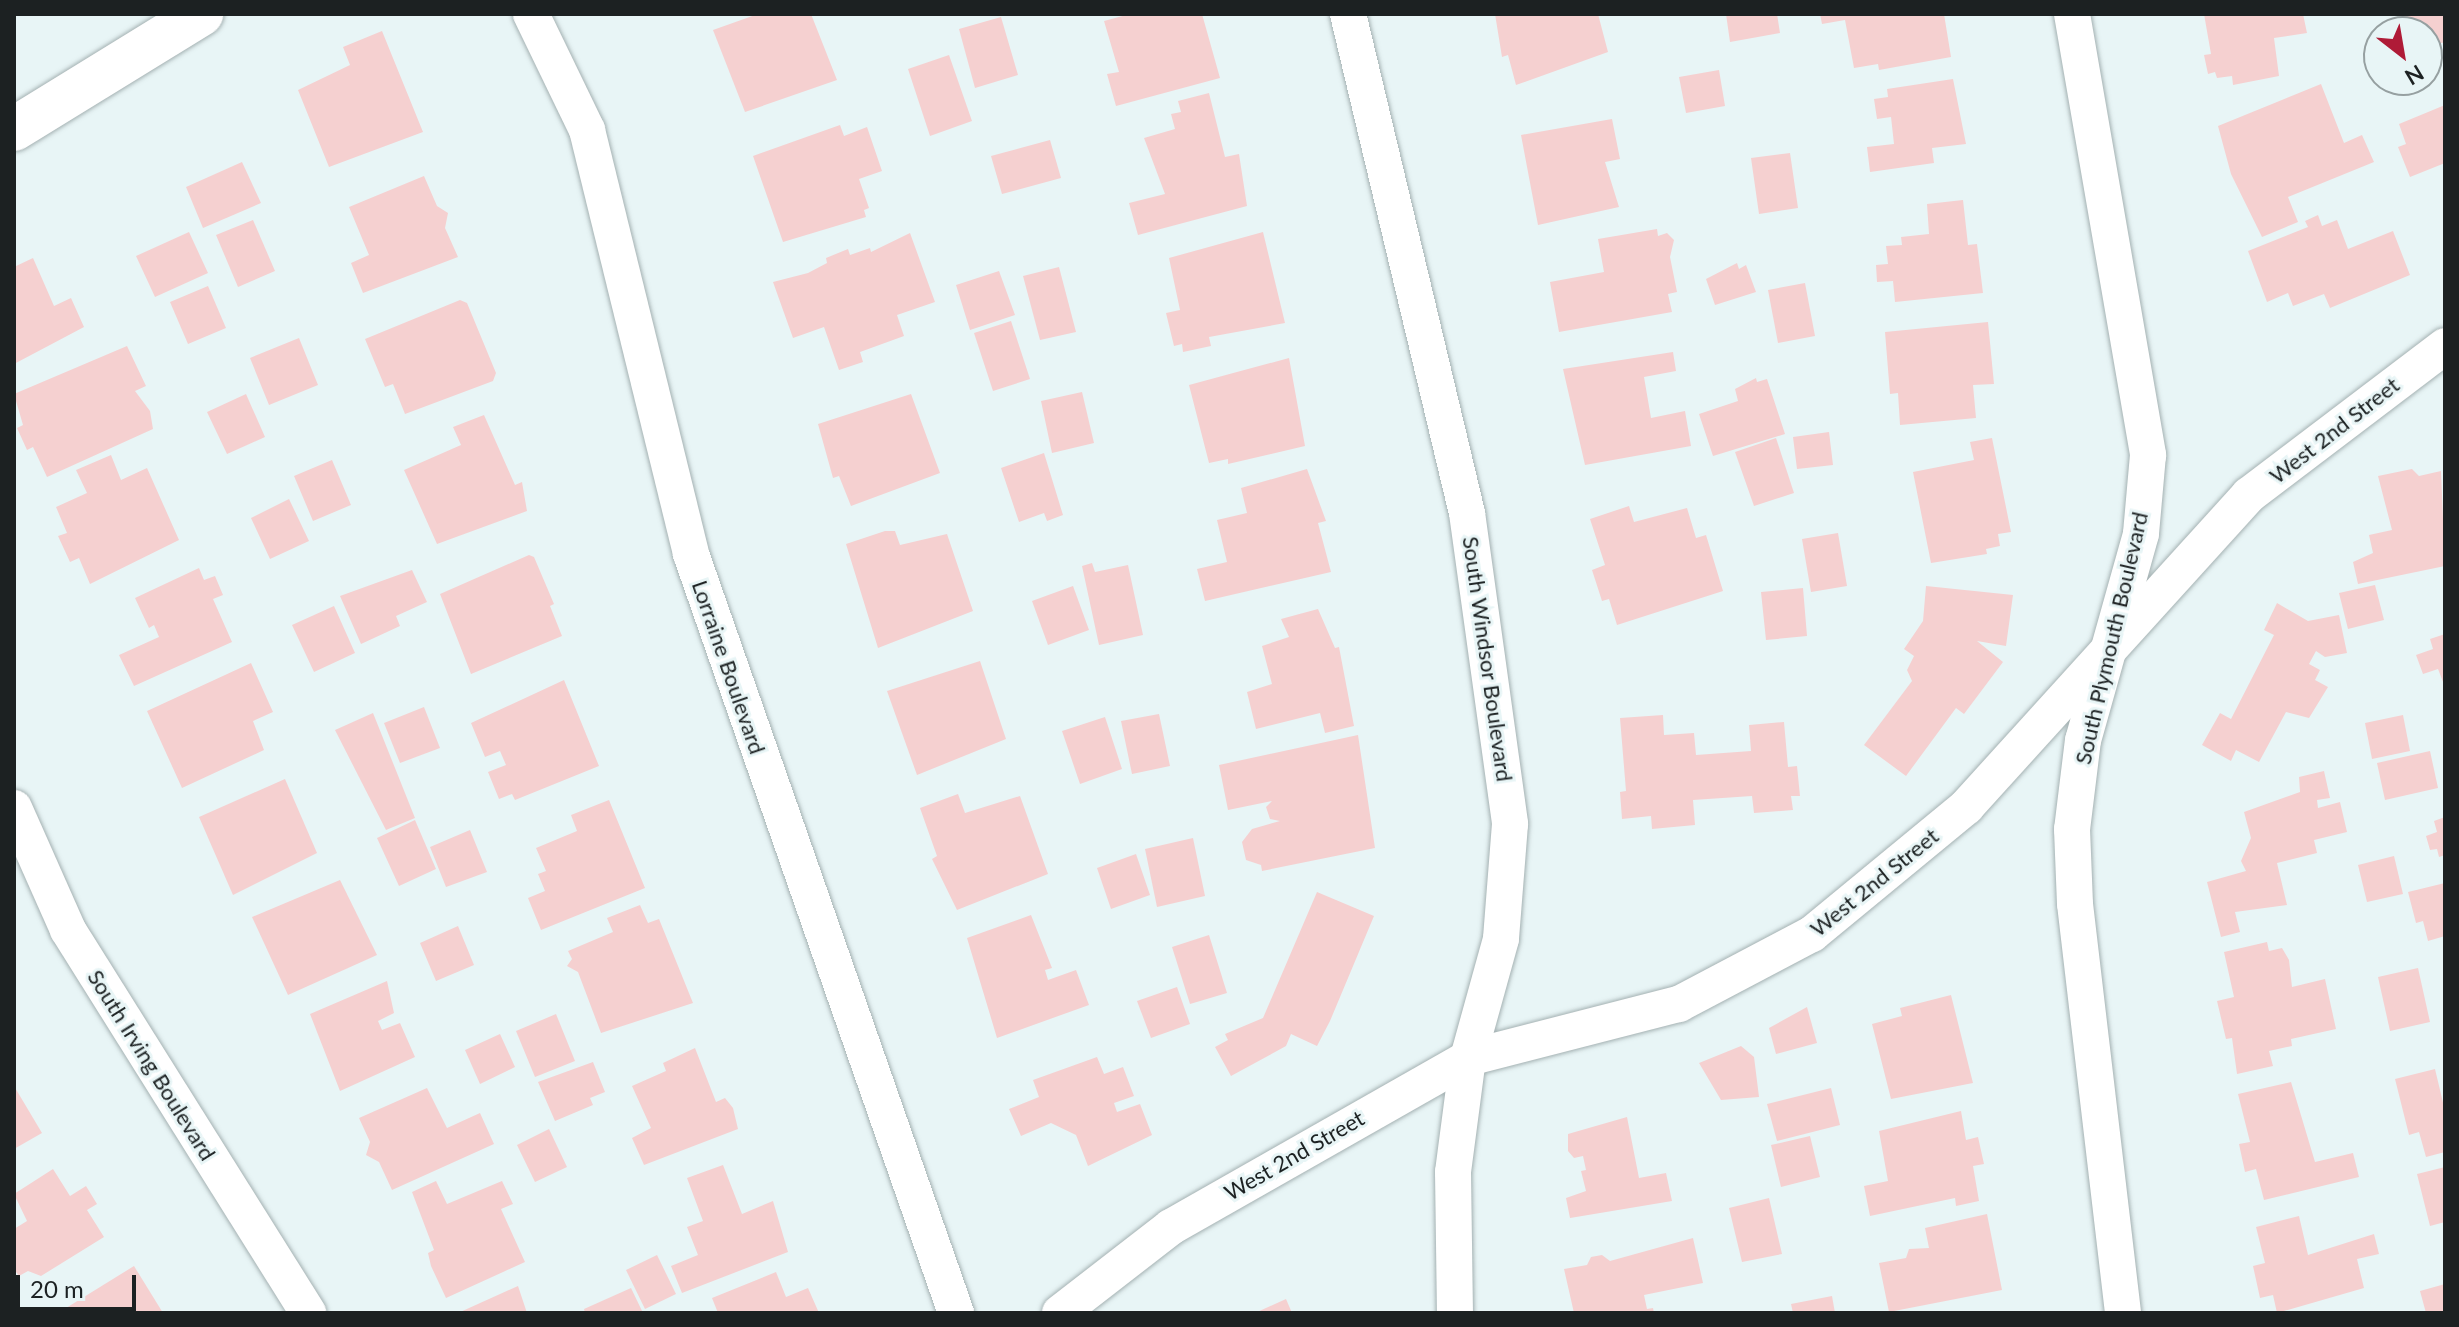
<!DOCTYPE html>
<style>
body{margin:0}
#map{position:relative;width:2459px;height:1327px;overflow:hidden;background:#e8f5f6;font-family:Lato,sans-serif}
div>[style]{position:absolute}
.building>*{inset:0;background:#f5d0d0}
.roads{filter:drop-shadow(0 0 2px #a4b1b2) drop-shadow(0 0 2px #a4b1b2)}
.street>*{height:36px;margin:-18px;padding:0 18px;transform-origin:18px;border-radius:18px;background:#fff}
.secondary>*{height:44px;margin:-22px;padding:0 22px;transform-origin:22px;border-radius:22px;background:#fff}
span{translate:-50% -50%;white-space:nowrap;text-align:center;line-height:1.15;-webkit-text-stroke:6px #e8f5f6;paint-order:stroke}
.street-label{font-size:22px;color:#1c2122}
.frame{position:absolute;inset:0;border:16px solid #1c2122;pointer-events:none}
.north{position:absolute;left:2363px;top:16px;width:80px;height:80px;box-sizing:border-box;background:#e8f5f6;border:2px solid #96a0a1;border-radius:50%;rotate:149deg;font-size:22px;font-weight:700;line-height:32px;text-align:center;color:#1c2122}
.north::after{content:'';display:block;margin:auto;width:28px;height:36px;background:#af1b37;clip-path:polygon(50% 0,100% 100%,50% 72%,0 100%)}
.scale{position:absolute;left:16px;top:1275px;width:120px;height:36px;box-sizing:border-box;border:4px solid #1c2122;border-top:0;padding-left:10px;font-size:24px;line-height:28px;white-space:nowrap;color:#1c2122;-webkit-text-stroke:6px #e8f5f6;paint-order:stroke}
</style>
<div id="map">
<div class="building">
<i style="clip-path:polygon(758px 14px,811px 14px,837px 80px,745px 112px,713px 30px)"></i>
<i style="clip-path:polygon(1130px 14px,1202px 14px,1220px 78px,1116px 106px,1107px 74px,1119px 72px,1104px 21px)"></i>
<i style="clip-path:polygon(1495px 14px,1598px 14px,1608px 52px,1516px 85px,1508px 55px,1502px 57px)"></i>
<i style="clip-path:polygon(1726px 14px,1777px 14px,1780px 33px,1730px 42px)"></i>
<i style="clip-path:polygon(1820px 14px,1944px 14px,1951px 57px,1879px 70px,1878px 64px,1854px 68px,1845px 20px,1822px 24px)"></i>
<i style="clip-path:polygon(2204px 14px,2303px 14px,2307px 33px,2274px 38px,2279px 76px,2233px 85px,2232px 76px,2217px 78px,2215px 72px,2208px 74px,2204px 55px,2211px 54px)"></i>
<i style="clip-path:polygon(2402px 14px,2443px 14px,2445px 42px,2427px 47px,2427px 32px,2407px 32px)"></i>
<i style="clip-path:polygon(1001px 17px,1018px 75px,975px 88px,959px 29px)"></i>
<i style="clip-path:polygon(382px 31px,423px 132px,329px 167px,298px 90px,350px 65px,343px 47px)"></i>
<i style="clip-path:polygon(949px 55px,972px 121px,930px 136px,908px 69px)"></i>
<i style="clip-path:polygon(1719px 70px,1725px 106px,1686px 113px,1679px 77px)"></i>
<i style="clip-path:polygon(1953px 79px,1966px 144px,1932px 148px,1934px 163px,1870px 172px,1867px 147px,1894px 144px,1891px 117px,1877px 119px,1874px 99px,1888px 97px,1887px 89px)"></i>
<i style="clip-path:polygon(2321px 84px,2344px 143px,2362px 135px,2374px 162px,2288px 197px,2298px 222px,2262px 237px,2231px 174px,2218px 126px)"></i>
<i style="clip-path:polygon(1209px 93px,1225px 157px,1239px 154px,1247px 206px,1138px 235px,1129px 203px,1165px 194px,1144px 138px,1175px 129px,1171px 114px,1181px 112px,1178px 101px)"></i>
<i style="clip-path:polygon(2445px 105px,2445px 163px,2410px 177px,2398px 147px,2406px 144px,2399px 124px)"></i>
<i style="clip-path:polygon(1612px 119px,1620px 159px,1605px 162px,1619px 207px,1538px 225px,1521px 135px)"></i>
<i style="clip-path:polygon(840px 125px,844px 136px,867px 127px,882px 171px,859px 179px,869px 208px,864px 210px,866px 217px,783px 242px,753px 156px)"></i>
<i style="clip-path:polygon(1050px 140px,1061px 178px,1002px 194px,991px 156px)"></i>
<i style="clip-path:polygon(1790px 153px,1798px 208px,1759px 214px,1751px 158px)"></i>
<i style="clip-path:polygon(242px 162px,261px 203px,203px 228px,186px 187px)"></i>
<i style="clip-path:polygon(424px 176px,437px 206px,448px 213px,445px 228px,458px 257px,363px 293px,351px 263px,369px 255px,349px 207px)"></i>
<i style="clip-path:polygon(1963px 200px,1968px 245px,1977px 244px,1983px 293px,1895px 302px,1893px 281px,1877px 282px,1876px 265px,1888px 264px,1886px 246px,1902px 245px,1901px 237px,1929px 234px,1927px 204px)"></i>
<i style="clip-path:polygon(2318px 215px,2322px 226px,2337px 220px,2348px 249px,2393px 231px,2410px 275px,2330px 308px,2324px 294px,2293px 306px,2288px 293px,2267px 302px,2248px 251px,2308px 227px,2305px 221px)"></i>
<i style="clip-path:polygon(253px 220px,275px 271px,238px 287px,216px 235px)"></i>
<i style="clip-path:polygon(1657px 229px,1658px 236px,1667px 233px,1674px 240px,1670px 257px,1677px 292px,1668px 294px,1672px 312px,1559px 332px,1550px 282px,1604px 272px,1598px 239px)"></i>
<i style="clip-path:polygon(189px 232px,208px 273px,155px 297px,136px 256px)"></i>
<i style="clip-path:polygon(1263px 232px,1285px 323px,1209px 337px,1211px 346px,1183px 352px,1182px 344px,1174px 346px,1166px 313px,1180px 310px,1169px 258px)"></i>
<i style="clip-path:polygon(910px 233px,935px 302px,897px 315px,904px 336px,860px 352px,863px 362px,839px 370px,824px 327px,793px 338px,773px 282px,808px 273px,827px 263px,826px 258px,848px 249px,850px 255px,870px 248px,871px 252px)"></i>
<i style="clip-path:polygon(33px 258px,54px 306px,71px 298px,84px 327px,14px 364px,14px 267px)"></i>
<i style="clip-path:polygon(1737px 263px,1739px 269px,1746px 265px,1756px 292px,1715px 305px,1706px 279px)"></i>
<i style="clip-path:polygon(1059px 267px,1076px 332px,1040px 340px,1023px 276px)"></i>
<i style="clip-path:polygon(999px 271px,1015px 315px,970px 330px,956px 285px)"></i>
<i style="clip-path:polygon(1805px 283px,1815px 336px,1778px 343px,1768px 290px)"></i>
<i style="clip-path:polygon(208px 286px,226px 328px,188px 344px,170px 302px)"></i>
<i style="clip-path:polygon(460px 300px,467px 303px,496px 373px,493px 381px,405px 414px,393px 384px,385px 387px,365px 339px)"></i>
<i style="clip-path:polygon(1011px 321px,1030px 379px,993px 391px,974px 333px)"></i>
<i style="clip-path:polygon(1988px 322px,1994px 384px,1973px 385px,1976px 418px,1900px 425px,1898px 393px,1890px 394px,1885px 332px)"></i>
<i style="clip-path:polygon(299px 338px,318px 385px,269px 405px,250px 358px)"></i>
<i style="clip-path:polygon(127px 346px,146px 386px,135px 391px,150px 411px,153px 429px,47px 477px,33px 447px,27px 450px,17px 428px,23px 425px,14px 394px)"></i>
<i style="clip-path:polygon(1673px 352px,1676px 371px,1644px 377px,1651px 418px,1685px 411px,1691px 446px,1585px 465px,1563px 369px)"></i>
<i style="clip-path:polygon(1289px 358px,1305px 446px,1228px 464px,1228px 459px,1209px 463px,1189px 385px)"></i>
<i style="clip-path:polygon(1756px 378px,1757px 382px,1767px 379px,1785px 434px,1713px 456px,1699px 414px,1738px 401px,1735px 389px)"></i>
<i style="clip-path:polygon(1082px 392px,1094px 443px,1052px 453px,1041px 401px)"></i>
<i style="clip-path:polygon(246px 394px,265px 437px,227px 454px,207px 412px)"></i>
<i style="clip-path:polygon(911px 394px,940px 473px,851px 506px,839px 476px,833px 478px,818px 424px)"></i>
<i style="clip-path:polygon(484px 415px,515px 485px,522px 482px,527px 511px,437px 544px,404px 470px,461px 445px,453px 427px)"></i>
<i style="clip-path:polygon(1829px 432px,1833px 465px,1797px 469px,1793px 437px)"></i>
<i style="clip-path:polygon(1776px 438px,1794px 493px,1754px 506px,1735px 452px)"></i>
<i style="clip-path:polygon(1992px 438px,2011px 532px,1998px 534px,2000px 546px,1986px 549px,1987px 554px,1931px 563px,1913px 472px,1974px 460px,1970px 442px)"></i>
<i style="clip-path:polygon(1044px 453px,1063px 515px,1047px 521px,1044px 513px,1019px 522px,1001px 468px)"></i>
<i style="clip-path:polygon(111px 455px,121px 480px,147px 468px,179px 540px,90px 584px,79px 558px,70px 562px,58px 536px,67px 533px,56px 507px,87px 493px,76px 470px)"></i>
<i style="clip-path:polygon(332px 460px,351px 505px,313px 521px,294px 476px)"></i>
<i style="clip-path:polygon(1307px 469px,1326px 521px,1318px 523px,1331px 572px,1205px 601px,1197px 569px,1227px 562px,1217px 520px,1247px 513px,1241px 488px)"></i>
<i style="clip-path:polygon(2412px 469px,2419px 476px,2441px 471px,2445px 566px,2358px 584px,2353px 562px,2373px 553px,2369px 535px,2392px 530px,2378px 476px)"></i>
<i style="clip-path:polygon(289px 499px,309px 541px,270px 559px,251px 518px)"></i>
<i style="clip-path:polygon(1629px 506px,1634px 522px,1687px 508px,1696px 538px,1706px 535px,1723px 591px,1617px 625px,1609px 599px,1602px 601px,1592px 570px,1605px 565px,1590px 519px)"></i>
<i style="clip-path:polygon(885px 531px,895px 531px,900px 545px,947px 534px,973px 611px,878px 648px,846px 544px)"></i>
<i style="clip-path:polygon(1838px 533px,1847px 586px,1811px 592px,1802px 539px)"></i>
<i style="clip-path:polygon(529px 555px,534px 557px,554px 604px,550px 606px,562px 636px,471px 674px,440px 594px)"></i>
<i style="clip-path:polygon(1092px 563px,1095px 572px,1128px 565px,1143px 635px,1099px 645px,1082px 566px)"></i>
<i style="clip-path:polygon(199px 568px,204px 580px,215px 576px,223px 595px,213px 599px,232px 642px,134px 686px,119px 655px,159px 637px,154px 625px,149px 628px,135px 598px)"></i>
<i style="clip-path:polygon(412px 570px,427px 602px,396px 616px,400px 626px,361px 644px,340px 596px)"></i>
<i style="clip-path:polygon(2375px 585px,2384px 620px,2348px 629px,2339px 593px)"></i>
<i style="clip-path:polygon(1073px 586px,1089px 630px,1048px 645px,1032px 601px)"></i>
<i style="clip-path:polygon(1926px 586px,2013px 595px,2006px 646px,1977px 641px,2003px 662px,1964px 714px,1956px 708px,1906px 776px,1864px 745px,1912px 681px,1907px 670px,1914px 656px,1904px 649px,1923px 621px)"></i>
<i style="clip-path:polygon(1803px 588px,1807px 636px,1766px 640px,1761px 592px)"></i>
<i style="clip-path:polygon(2277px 603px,2308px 621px,2339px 615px,2347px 653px,2325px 657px,2316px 651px,2309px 664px,2320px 670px,2315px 680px,2328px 687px,2309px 718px,2286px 712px,2259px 762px,2236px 750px,2231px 761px,2202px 745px,2220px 713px,2231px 719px,2274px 635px,2264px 630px)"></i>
<i style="clip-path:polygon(334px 606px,355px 653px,314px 672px,292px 625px)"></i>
<i style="clip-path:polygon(1318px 609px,1335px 648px,1339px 647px,1354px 726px,1325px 733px,1320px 713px,1256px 729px,1247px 692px,1272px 684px,1262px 646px,1289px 637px,1281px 619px)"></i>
<i style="clip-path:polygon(2445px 634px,2445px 687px,2438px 669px,2423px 674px,2416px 655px,2433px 649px,2430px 639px)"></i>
<i style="clip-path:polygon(980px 661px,1006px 739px,917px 775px,887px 691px)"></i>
<i style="clip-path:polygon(251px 663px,273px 712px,253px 721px,264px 750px,182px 788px,147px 711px)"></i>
<i style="clip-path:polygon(564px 680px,599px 766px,515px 800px,512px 794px,499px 799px,488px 772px,506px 765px,500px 751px,485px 757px,471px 723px)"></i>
<i style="clip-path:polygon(424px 707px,440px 748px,400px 763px,384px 723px)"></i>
<i style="clip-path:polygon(373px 713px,415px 818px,386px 830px,335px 730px)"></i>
<i style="clip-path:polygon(1159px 714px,1170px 766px,1132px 774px,1121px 721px)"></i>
<i style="clip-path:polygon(1663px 715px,1664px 735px,1694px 733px,1696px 755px,1751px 751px,1749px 725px,1784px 722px,1788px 767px,1797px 766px,1800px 796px,1791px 796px,1793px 810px,1754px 813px,1752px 796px,1693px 800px,1695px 825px,1652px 829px,1651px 816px,1622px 819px,1620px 792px,1626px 791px,1620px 718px)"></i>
<i style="clip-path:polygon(2403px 715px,2410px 751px,2372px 759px,2365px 723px)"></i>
<i style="clip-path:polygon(1105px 717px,1122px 769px,1080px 784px,1062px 731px)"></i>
<i style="clip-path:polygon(1358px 735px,1375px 848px,1262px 871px,1261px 865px,1246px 860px,1242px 842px,1252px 829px,1280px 821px,1270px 819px,1266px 807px,1272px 801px,1228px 810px,1219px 765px)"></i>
<i style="clip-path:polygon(2430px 751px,2438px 788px,2385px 800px,2377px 763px)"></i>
<i style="clip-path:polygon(2324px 771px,2330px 798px,2317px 800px,2318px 808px,2340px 802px,2347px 832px,2314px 840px,2317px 853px,2277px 863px,2287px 905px,2235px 912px,2240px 932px,2221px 937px,2207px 882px,2246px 871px,2241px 861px,2251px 838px,2244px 812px,2300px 792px,2299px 777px)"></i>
<i style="clip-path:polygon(285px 779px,317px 853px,233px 895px,199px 817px)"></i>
<i style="clip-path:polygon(958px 794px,965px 813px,1020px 796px,1048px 874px,957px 910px,932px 859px,937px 856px,920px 808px)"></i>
<i style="clip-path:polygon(609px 800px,645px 888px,541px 930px,528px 898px,545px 891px,538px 874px,546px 871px,536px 848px,577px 831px,571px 815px)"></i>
<i style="clip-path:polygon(2445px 817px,2445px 855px,2439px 857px,2437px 849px,2430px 850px,2426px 836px,2437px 832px,2434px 821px)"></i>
<i style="clip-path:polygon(415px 820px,436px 869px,399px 886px,377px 838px)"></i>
<i style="clip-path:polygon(470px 830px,487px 872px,446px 887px,430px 847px)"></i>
<i style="clip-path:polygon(1193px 838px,1205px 896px,1157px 907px,1145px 849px)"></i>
<i style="clip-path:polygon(1136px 854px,1150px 895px,1111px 909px,1097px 868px)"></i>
<i style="clip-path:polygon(2394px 856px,2403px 894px,2367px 902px,2358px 865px)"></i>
<i style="clip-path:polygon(340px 880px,377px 955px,288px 995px,252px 917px)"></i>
<i style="clip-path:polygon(2445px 883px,2445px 936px,2428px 941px,2423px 921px,2416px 923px,2408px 892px)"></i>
<i style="clip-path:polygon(1317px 892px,1374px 916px,1330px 1021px,1317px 1046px,1291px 1034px,1286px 1046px,1231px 1076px,1215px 1047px,1228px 1040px,1225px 1034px,1263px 1018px)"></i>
<i style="clip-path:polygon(640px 905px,648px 923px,659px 919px,693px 1003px,601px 1033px,578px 972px,567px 966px,572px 959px,568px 951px,613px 932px,607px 918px)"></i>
<i style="clip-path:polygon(1031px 915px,1052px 968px,1045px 970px,1048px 980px,1076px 970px,1089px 1005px,997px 1038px,967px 938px)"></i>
<i style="clip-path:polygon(458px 926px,474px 965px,436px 981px,420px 943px)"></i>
<i style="clip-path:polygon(1209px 935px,1227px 993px,1190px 1004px,1172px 947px)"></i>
<i style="clip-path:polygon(2267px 942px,2269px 951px,2282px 948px,2289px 960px,2292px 987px,2325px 979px,2336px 1029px,2291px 1039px,2292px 1046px,2269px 1051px,2273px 1066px,2237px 1074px,2232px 1038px,2226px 1039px,2217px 1001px,2234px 997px,2224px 952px)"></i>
<i style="clip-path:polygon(2418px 968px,2430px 1022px,2390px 1031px,2378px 977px)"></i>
<i style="clip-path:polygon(387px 981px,394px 1013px,378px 1021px,382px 1030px,400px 1023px,415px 1057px,340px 1091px,310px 1014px)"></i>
<i style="clip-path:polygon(1177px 987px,1190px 1024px,1151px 1038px,1137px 1001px)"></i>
<i style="clip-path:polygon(1951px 995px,1973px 1083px,1891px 1099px,1872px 1024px,1902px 1016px,1900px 1008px)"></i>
<i style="clip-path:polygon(1807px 1007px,1817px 1043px,1776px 1054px,1769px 1028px)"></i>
<i style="clip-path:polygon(556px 1014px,575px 1061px,535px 1077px,516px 1031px)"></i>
<i style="clip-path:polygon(500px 1034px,515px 1067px,480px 1084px,465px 1050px)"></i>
<i style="clip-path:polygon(1741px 1046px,1754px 1057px,1759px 1097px,1721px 1100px,1699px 1063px)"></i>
<i style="clip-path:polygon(695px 1048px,716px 1102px,725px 1098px,733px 1108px,738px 1129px,644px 1165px,632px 1138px,651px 1128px,632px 1086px,666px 1071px,663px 1063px)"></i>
<i style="clip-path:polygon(1097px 1057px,1104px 1074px,1123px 1067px,1134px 1096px,1114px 1103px,1117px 1112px,1140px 1104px,1152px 1135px,1088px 1166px,1076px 1135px,1051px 1123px,1021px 1136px,1009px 1109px,1039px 1097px,1033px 1080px)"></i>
<i style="clip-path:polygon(593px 1062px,605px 1092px,590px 1098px,593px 1105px,555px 1121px,538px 1082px)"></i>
<i style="clip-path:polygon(2435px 1069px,2445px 1111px,2445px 1152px,2426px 1157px,2419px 1132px,2409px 1135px,2395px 1079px)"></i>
<i style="clip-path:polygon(2291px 1082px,2315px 1162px,2353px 1153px,2359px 1177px,2264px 1200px,2256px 1169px,2245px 1172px,2239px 1144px,2250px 1142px,2238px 1094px)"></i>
<i style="clip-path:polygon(14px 1086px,42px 1133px,14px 1149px)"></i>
<i style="clip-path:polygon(427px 1088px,447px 1128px,480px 1113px,494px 1144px,392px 1190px,379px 1162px,366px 1155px,370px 1142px,359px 1118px)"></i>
<i style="clip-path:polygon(1831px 1088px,1840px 1125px,1777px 1141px,1767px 1104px)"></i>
<i style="clip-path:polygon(1961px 1111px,1966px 1140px,1978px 1137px,1984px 1164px,1973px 1166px,1979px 1201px,1956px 1206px,1955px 1198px,1870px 1216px,1864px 1186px,1888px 1181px,1879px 1131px)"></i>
<i style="clip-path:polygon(1627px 1117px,1639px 1178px,1666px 1173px,1672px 1201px,1570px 1218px,1566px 1198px,1586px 1191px,1581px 1171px,1586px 1170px,1583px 1156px,1574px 1158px,1568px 1151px,1568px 1134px)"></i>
<i style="clip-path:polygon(549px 1129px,567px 1167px,535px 1182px,517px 1145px)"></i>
<i style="clip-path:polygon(1810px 1136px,1820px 1177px,1781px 1187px,1771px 1145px)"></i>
<i style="clip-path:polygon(723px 1165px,742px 1214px,773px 1201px,788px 1252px,682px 1293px,671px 1266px,698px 1255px,687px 1227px,703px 1221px,687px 1178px)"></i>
<i style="clip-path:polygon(2445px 1167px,2445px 1222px,2430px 1226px,2417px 1174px)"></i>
<i style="clip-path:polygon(53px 1169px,70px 1196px,86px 1186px,97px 1204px,87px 1210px,104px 1237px,41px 1276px,28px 1271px,19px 1276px,14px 1269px,14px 1229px,27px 1221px,14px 1194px)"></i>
<i style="clip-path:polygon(436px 1181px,447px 1204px,502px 1181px,513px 1204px,501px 1209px,525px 1262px,446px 1298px,431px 1266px,428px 1253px,434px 1250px,412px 1192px)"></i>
<i style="clip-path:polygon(1769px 1198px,1782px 1254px,1742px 1262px,1729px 1208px)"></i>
<i style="clip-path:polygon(1987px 1214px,2002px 1290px,1889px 1312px,1879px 1263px,1906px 1258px,1909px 1249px,1929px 1248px,1925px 1228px)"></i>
<i style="clip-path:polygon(2299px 1216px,2308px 1255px,2374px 1234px,2379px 1254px,2357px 1259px,2364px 1288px,2277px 1313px,2273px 1295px,2260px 1298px,2253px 1266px,2265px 1263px,2256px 1227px)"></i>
<i style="clip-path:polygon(1693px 1238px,1703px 1283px,1644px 1295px,1647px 1309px,1653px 1308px,1654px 1313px,1574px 1313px,1564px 1269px,1587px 1265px,1591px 1257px,1602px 1255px,1610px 1261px)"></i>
<i style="clip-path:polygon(657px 1255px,676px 1294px,645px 1309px,626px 1270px)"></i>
<i style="clip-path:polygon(134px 1266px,163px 1313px,58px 1313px)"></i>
<i style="clip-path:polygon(776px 1272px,786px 1297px,808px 1288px,819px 1313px,718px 1313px,712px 1298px)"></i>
<i style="clip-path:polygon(2445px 1284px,2445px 1313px,2426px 1313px,2420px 1291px)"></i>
<i style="clip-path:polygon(518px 1286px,527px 1313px,458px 1313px)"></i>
<i style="clip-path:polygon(631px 1288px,643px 1313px,585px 1313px,584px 1309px)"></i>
<i style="clip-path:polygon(1832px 1296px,1835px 1313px,1793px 1313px,1791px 1304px)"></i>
<i style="clip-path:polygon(1286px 1299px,1292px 1313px,1255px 1313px)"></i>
</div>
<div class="roads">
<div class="street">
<i style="left:531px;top:14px;width:129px;rotate:64.2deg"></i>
<i style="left:587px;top:130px;width:437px;rotate:76.2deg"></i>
<i style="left:691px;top:554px;width:804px;rotate:70.75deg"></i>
<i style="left:1348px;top:14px;width:513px;rotate:76.59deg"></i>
<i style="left:1467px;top:513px;width:314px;rotate:82.1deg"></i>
<i style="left:1510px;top:824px;width:115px;rotate:94.5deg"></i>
<i style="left:1501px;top:939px;width:123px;rotate:105.5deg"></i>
<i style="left:1468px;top:1058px;width:115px;rotate:97.5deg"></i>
<i style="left:1453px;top:1172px;width:141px;rotate:89.2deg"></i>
<i style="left:2072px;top:14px;width:448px;rotate:80.2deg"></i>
<i style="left:2148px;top:455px;width:79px;rotate:95.1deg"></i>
<i style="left:2141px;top:534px;width:214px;rotate:105.7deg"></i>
<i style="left:2083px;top:740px;width:90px;rotate:97deg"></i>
<i style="left:2072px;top:829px;width:75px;rotate:87.7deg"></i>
<i style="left:2075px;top:904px;width:412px;rotate:83.3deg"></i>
<i style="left:14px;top:808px;width:133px;rotate:66.1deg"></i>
<i style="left:68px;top:930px;width:452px;rotate:57.9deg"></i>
<i style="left:1060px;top:1313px;width:140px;rotate:-37.8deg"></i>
<i style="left:1171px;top:1227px;width:342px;rotate:-29.6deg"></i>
<i style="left:1468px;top:1058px;width:218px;rotate:-14.4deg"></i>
<i style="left:1679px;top:1004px;width:150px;rotate:-27.8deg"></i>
<i style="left:1812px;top:934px;width:200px;rotate:-39.5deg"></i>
<i style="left:1966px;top:807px;width:421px;rotate:-47.8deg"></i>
<i style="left:2249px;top:495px;width:246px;rotate:-37.2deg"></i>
</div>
<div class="secondary">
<i style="left:14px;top:129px;width:220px;rotate:-31.6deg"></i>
</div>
</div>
<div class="street-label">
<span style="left:2334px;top:430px;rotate:-38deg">West 2nd Street</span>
<span style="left:2111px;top:638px;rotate:-77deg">South Plymouth Boulevard</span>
<span style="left:1488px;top:659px;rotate:82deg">South Windsor Boulevard</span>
<span style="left:729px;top:667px;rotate:71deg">Lorraine Boulevard</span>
<span style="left:1874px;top:882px;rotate:-39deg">West 2nd Street</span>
<span style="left:152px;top:1065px;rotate:58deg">South Irving Boulevard</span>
<span style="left:1294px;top:1155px;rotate:-30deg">West 2nd Street</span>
</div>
<div class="frame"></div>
<div class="north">N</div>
<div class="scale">20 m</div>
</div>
